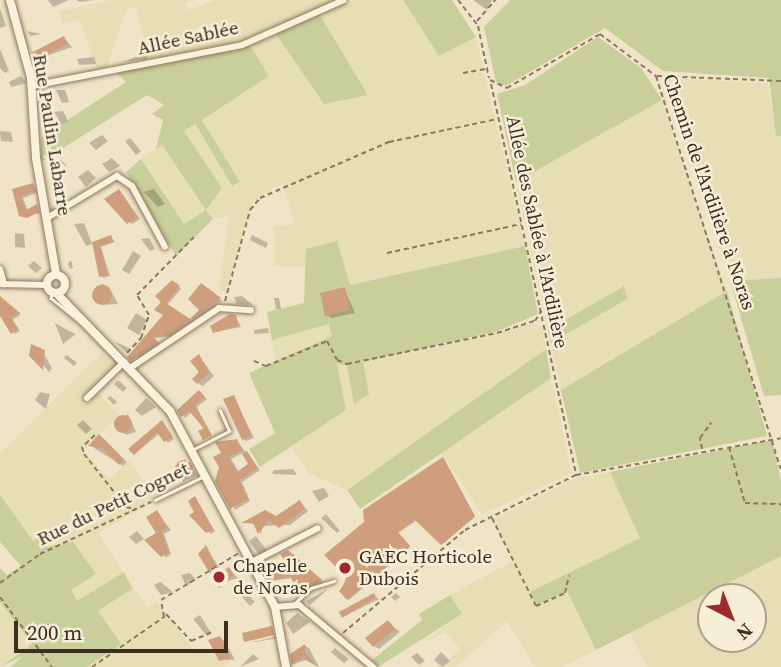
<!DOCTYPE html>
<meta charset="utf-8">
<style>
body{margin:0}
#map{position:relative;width:781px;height:667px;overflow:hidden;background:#f0e4c8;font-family:"Source Serif 4",serif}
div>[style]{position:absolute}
.farmland>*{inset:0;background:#e6deb5}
.green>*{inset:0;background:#c9cf9b}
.shadow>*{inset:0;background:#0003}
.building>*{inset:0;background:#cf9f7d}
.round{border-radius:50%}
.path>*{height:2px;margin-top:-1px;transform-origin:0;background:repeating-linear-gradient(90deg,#8d765c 0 5px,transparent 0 8.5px)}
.roads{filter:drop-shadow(0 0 2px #8d765c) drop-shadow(0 0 2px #8d765c)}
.service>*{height:2.5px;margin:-1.25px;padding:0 1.25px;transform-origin:1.25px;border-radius:1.25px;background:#faf1dc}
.minor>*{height:6px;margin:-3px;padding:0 3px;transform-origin:3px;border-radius:3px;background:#faf1dc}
.tertiary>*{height:8px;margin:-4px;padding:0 4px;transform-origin:4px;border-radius:4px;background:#faf1dc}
.tertiary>.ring{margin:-4px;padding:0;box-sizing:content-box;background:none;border:8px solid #faf1dc;border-radius:50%}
.dots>*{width:19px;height:19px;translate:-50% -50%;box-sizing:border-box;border:4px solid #f7eed8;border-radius:50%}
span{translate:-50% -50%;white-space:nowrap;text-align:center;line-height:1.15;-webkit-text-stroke:5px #f7eed8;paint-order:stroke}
.street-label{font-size:19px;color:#3d2e20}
.poi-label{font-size:19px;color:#3d2e20}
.left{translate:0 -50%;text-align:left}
.north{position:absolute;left:697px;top:583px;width:70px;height:70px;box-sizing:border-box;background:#f7eed8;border:2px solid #ada18e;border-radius:50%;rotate:138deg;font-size:19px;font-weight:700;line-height:28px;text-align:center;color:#3d2e20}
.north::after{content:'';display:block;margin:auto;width:24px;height:32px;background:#9e2a2b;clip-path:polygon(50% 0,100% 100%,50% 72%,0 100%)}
.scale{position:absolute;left:14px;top:621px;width:214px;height:32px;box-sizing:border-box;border:4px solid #3d2e20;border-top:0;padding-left:9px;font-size:21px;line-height:24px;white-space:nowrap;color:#3d2e20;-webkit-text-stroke:5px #f7eed8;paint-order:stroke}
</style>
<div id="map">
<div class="farmland">
<i style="clip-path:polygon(111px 0,192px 0,185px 3px,188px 10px,215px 0,338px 0,241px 43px,150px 63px,136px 8px,127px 9px,106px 69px,98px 71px,80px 20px,62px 23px,59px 11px)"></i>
<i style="clip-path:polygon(356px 0,403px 0,439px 55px,476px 37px,525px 246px,350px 285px,306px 249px,306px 267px,274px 266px,274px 227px,295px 224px,282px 183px,253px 201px,227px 292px,219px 290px,229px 216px,213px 219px,206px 210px,184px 224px,141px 159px,162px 145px,206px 210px,222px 188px,184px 131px,194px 124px,232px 186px,240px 183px,202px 120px,269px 76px,250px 45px,276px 34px,324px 104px,368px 94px,320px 15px)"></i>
<i style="clip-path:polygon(662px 78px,768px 83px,776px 135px,781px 136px,781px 278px,730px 281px)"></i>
<i style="clip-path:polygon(662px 100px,727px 291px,561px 390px,551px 343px,626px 299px,624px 286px,548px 330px,516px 182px)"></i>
<i style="clip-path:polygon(534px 323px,543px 327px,546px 349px,347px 490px,310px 474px,291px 447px,346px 410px,337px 363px,347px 366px,354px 403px,369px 394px,363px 362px)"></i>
<i style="clip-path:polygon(329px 324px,332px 336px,276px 360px,272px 340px)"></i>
<i style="clip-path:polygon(102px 353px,117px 367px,96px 390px,119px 415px,83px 450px,109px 479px,129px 461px,156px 501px,98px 533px,116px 561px,147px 608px,157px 601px,191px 647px,230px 662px,224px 667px,87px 667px,120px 644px,98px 611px,132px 589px,123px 573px,77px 601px,70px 590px,95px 574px,33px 541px,0 495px,0 453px)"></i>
<i style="clip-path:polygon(551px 378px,572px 473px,482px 514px,441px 453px)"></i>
<i style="clip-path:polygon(610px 472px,641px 538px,567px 591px,596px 650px,562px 667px,535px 667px,507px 621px,456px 667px,441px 667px,460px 649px,445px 632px,420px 645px,462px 614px,450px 595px,513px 561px,492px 520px,576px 478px)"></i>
<i style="clip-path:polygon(evenodd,781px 556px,781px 667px,647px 667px,630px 632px,781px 556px,711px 597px,753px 597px,753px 639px,711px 639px,711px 597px)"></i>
<i style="clip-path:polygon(0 602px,34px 644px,0 666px)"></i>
</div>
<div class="green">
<i style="clip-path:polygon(403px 0,452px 0,476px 37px,439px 56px)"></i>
<i style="clip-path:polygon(510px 0,781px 0,781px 136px,776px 136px,769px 78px,663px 71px,605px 28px,506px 86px,496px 82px,484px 27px)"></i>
<i style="clip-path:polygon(320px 15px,368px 95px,324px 104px,276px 34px)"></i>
<i style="clip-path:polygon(598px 37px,641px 68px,662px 100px,516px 182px,497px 94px,525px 85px)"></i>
<i style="clip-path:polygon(250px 45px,269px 76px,202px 120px,240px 182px,232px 186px,195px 124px,184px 131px,222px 188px,206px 210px,213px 219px,176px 256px,126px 172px,141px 159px,184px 224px,206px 210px,162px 145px,156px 149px,163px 120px,152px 114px,164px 105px,147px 95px,41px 162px,41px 137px,126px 82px,115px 71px)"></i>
<i style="clip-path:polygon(337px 241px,350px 285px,525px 246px,538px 314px,498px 331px,363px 362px,369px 394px,354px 404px,347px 366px,337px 363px,346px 410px,260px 467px,249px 449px,275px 433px,249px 373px,332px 336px,329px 324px,272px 340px,267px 312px,304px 303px,306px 249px)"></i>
<i style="clip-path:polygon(781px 278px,781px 395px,764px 396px,730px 281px)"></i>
<i style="clip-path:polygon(624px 286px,627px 299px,551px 343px,548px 330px)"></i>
<i style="clip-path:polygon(727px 291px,767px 436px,580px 473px,561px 390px)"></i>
<i style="clip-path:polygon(546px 349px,551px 378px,360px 509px,347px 490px)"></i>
<i style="clip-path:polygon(772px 440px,781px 480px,781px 556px,596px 650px,567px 591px,537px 605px,530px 592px,640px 538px,610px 472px)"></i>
<i style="clip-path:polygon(0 495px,33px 541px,39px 537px,48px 547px,73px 542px,96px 574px,71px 590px,77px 601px,124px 572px,132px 589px,98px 611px,121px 644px,87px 667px,10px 667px,23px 656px,0 667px,33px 644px,0 602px,0 568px,7px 575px,21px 566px,0 542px)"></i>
<i style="clip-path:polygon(450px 595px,462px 614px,378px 667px,372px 660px,422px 620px,419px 614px)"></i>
</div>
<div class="shadow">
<i style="clip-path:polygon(48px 0,69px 0,53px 7px)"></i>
<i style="clip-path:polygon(76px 0,95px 0,80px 2px)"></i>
<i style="clip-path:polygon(473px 0,492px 0,487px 10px)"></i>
<i style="clip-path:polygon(0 8px,6px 26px,0 28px)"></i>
<i style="clip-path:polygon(27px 31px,41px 34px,31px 36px)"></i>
<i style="clip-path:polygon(64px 38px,72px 47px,35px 60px)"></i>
<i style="clip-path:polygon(141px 39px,148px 59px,123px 62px,141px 55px)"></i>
<i style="clip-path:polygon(0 49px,9px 71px,5px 73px,0 68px)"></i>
<i style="clip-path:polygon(94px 57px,96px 64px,79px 65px,77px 59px)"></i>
<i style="clip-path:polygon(21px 76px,27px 83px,11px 87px,9px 82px)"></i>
<i style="clip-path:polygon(56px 90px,65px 90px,69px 102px,62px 103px)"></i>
<i style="clip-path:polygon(63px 111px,68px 121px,61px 124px,54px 112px)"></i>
<i style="clip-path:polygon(0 131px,11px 132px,13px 142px,1px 141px)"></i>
<i style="clip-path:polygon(102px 135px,108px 141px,96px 150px,89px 143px)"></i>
<i style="clip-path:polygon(130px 138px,141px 151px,136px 155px,125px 141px)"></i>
<i style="clip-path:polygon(112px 158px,120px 166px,109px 172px,102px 164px)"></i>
<i style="clip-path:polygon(61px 160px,67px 166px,60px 172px,53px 165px)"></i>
<i style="clip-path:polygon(88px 170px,96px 178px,86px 187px,78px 177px)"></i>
<i style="clip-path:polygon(57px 177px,60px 178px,66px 196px,56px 195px)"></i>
<i style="clip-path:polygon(35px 187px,37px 193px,23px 198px,28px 211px,37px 206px,41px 213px,24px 216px,14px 190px)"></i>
<i style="clip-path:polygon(154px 189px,165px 204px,158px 207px,144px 192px)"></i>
<i style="clip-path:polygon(119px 191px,140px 219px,132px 224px,129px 222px)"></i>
<i style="clip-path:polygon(84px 223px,92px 244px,86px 246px,74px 224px)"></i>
<i style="clip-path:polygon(15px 233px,24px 234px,25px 248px,15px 247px)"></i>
<i style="clip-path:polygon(252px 235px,268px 243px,266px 248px,250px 240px)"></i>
<i style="clip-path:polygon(111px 237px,115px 242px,101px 247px,110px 276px,103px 278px,94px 243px)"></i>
<i style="clip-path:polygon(149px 238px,155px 249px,150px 251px,141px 239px)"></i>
<i style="clip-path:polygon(133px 251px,141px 256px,129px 274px,122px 270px)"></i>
<i style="clip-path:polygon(71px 260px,73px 268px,70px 269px,68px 264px)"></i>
<i style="clip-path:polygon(34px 261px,42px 268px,36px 273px,28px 266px)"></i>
<i style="clip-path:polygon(175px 283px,181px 289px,167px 305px,190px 321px,201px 310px,204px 287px,222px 301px,171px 337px,154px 338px,160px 344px,135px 361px,166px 315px,157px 310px)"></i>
<i style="clip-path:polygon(103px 284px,109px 287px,118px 304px,101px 305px,96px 286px)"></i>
<i style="clip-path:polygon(344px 288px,355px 313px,332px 318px,327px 315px)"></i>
<i style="clip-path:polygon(234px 297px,242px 296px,253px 305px,237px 304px)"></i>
<i style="clip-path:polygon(274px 298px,279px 298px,281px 309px,276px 309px)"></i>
<i style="clip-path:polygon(0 304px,21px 314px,13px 320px,20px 331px,15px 334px)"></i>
<i style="clip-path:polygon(136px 313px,147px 320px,139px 335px,127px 328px)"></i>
<i style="clip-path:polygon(236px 317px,241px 327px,214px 332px,212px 327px)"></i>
<i style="clip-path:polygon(55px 323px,71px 332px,76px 334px,63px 344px)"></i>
<i style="clip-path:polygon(268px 328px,269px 333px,255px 334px,254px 330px)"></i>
<i style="clip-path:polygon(116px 342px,131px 349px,128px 354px,116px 343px)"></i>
<i style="clip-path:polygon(40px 347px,52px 368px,49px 372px,30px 349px)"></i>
<i style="clip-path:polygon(67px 355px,77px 363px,74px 366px,64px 358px)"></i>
<i style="clip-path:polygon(199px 356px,214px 376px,203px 386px,198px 383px)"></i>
<i style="clip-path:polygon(118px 380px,127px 388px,123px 392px,114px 384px)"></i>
<i style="clip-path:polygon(40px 392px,50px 394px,46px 409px,35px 400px)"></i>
<i style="clip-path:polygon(200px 392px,207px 399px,197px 407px,210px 439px,192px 412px,185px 418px,179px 410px)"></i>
<i style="clip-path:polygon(110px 396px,117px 402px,114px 405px,107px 398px)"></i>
<i style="clip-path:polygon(233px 397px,254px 438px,246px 441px,243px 439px)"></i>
<i style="clip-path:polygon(146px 398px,156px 407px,142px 416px,135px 410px)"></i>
<i style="clip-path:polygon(128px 414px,136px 432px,126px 435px,114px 423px)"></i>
<i style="clip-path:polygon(83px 420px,92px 429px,86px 434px,77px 425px)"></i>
<i style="clip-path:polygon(162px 422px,174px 439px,168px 443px,160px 433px,135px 454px,130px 449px)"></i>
<i style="clip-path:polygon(103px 438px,127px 462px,123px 466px,91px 446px)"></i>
<i style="clip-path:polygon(evenodd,237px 441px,260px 470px,242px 482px,250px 501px,235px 510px,221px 467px,237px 441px,243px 453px,251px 465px,239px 472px,231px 459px,243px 453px)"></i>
<i style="clip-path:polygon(185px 459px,198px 475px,183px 482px,177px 463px)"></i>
<i style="clip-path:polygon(444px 459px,475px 517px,443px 544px,417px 520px,398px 533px,410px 547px,349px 600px,341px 591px,366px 523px)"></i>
<i style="clip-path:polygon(293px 469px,297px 475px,272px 474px,274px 470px)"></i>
<i style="clip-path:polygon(151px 480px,158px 488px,155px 490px,148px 483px)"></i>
<i style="clip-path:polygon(324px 488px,329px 496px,319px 502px,312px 491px)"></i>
<i style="clip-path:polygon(195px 498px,215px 531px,211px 534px,191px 516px,197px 513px)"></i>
<i style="clip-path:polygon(300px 502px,308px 511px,290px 525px,263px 526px,261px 534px,255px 524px,244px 523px,276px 518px)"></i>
<i style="clip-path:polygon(157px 513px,171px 530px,164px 534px,171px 554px,165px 558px)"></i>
<i style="clip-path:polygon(326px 514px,340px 531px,337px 533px,321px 518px)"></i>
<i style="clip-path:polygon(137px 531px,144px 539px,136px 544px,129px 537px)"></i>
<i style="clip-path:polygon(256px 536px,267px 551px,259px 555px,249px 541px)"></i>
<i style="clip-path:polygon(206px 548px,223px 573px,229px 569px,238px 578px,216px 585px,200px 555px)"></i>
<i style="clip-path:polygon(288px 552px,293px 554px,324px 583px,305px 595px,293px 578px,270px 581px,288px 563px)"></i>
<i style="clip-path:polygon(181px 575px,190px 573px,196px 580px,186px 586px)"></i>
<i style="clip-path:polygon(160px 582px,163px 584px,173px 592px,161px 595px,154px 585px)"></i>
<i style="clip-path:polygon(327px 590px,310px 605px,306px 601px,326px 590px)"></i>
<i style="clip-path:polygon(245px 591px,255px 602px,250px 606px,240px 595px)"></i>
<i style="clip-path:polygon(396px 593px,400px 597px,395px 601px,391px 597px)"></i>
<i style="clip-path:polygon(374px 595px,379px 599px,343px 617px)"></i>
<i style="clip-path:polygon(297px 613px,310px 622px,293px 634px,286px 623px)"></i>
<i style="clip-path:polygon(200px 615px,211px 633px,207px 636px,193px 619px)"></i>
<i style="clip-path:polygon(388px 622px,400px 632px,379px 649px,374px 646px)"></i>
<i style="clip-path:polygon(278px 636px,278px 638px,249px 643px)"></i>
<i style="clip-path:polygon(220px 638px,225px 641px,235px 660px,220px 660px)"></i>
<i style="clip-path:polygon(305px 646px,309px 648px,319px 667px,306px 660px,294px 664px,292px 655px)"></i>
<i style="clip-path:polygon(335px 648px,349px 659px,344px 663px,331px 652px)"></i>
<i style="clip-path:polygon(441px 652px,450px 661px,442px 667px,434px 660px)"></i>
<i style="clip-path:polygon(417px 653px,425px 661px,419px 665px,411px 657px)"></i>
<i style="clip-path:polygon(253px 654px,259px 659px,240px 667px)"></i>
</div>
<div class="building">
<i style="clip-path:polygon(64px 36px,68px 44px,33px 61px,31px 53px)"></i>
<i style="clip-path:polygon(33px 183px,35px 191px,21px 197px,26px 210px,37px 204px,39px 212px,27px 218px,19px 216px,12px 189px)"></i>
<i style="clip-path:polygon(119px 189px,138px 217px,127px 224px,104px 199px)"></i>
<i style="clip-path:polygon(111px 235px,113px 241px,100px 246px,108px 275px,99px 277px,92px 242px)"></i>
<i style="clip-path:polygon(172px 280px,180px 286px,166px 303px,190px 319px,199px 310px,188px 299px,201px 283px,221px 298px,168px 336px,153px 337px,158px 342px,131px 361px,127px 357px,163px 315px,154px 310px,161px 302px,155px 296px)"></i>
<i class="round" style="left:92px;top:285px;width:20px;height:20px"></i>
<i style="clip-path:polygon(345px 287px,350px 310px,325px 316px,320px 293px)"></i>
<i style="clip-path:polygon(0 296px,20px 313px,11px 318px,18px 329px,11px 334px,0 316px)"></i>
<i style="clip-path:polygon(230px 314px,236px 315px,238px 326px,213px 333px,210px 326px)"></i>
<i style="clip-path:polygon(31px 344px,45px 350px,43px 370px,29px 356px)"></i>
<i style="clip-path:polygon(199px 354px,209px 373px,197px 384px,192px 379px,199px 372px,190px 361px)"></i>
<i style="clip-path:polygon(199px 390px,205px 397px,195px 405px,212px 435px,203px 440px,198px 431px,204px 428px,189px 411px,181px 417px,177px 410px)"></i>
<i style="clip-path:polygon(234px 395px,252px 436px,242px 440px,223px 399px)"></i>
<i class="round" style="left:114px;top:415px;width:18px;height:18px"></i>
<i style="clip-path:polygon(162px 420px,173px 437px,164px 442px,157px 432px,134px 455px,128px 449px)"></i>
<i style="clip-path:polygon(99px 434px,124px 460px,119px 465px,102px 448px,88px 446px)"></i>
<i style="clip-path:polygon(237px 439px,242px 450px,229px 457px,237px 472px,248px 464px,242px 454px,247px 451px,258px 468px,239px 480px,248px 499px,230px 509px,215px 481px,219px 467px,213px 457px,221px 453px,215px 442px)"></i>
<i style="clip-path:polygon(443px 457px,475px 516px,441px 545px,415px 520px,398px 532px,410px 546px,347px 600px,339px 591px,348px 579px,324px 555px,364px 522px,363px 510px)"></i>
<i class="round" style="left:175px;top:460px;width:18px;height:18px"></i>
<i style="clip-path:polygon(195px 496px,213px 529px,206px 533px,189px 515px,194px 512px,188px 501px)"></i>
<i style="clip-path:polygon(300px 500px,305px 509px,279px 528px,269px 520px,258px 534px,253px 523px,241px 523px,265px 510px,276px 516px)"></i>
<i style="clip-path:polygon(157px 510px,168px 528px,162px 532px,169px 553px,161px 557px,144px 540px,156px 533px,146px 517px)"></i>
<i style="clip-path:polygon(206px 545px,220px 573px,229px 567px,234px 575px,219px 588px,198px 554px)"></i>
<i style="clip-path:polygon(288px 550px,322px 580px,299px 594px,290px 576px,269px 582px,266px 576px,286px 562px,280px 554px)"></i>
<i style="clip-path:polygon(374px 593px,376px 597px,342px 618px,339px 612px)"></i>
<i style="clip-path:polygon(388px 620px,395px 629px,373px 647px,365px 638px)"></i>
<i style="clip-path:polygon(272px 626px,274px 635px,244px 642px,242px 633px)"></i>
<i style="clip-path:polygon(220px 636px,231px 658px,219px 661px,208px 640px)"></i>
<i style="clip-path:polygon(305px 644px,306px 654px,318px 667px,303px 658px,292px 665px,290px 654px)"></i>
</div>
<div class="path">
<i style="left:458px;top:0;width:33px;rotate:52deg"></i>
<i style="left:478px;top:26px;width:53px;rotate:78.1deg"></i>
<i style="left:477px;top:21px;width:28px;rotate:-49deg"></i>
<i style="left:463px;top:73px;width:23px;rotate:-10deg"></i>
<i style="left:657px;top:76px;width:124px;rotate:2.3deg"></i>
<i style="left:490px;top:80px;width:19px;rotate:25deg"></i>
<i style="left:507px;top:88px;width:108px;rotate:-30.1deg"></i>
<i style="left:600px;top:34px;width:70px;rotate:36.9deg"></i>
<i style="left:656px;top:76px;width:412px;rotate:72.4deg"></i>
<i style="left:491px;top:84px;width:400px;rotate:77.7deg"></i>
<i style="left:387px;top:253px;width:137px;rotate:-12.2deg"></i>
<i style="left:225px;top:301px;width:94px;rotate:-74.6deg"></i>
<i style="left:250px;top:210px;width:16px;rotate:-50deg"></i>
<i style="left:260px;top:198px;width:141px;rotate:-23.5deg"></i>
<i style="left:389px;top:142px;width:110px;rotate:-12deg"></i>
<i style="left:127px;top:353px;width:21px;rotate:-47deg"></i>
<i style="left:141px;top:338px;width:24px;rotate:-71deg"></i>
<i style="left:149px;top:315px;width:23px;rotate:-121deg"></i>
<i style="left:137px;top:295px;width:81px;rotate:-45.5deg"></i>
<i style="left:254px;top:361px;width:13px;rotate:23deg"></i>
<i style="left:266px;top:366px;width:66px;rotate:-22.3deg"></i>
<i style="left:327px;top:341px;width:21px;rotate:62deg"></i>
<i style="left:337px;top:360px;width:11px;rotate:22deg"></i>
<i style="left:347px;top:364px;width:153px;rotate:-11.7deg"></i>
<i style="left:497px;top:333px;width:40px;rotate:-18deg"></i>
<i style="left:535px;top:321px;width:12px;rotate:-59deg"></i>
<i style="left:95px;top:435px;width:18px;rotate:137deg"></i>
<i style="left:82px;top:447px;width:7px;rotate:74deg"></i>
<i style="left:84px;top:454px;width:68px;rotate:51.6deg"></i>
<i style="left:126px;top:507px;width:10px;rotate:11deg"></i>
<i style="left:729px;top:447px;width:58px;rotate:74.1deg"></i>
<i style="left:745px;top:503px;width:36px;rotate:2deg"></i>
<i style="left:702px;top:449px;width:11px;rotate:-100deg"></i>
<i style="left:700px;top:438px;width:19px;rotate:-54deg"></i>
<i style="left:492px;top:518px;width:98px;rotate:63.4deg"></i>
<i style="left:536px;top:606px;width:32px;rotate:-24deg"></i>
<i style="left:565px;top:593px;width:18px;rotate:-77deg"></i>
<i style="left:0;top:583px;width:49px;rotate:-35.9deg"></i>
<i style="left:40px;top:554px;width:123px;rotate:-25.1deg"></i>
<i style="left:0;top:597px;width:87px;rotate:53.4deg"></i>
<i style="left:166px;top:614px;width:37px;rotate:47deg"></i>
<i style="left:191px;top:641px;width:25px;rotate:-23deg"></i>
<i style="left:343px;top:633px;width:160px;rotate:-40.2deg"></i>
<i style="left:465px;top:530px;width:124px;rotate:-26.4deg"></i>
<i style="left:576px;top:475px;width:208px;rotate:-10.2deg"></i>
<i style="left:92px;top:667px;width:88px;rotate:-34.8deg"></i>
<i style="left:164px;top:617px;width:17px;rotate:-100deg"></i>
<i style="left:161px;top:600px;width:91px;rotate:-31.1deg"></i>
</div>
<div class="roads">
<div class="service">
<i style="left:52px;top:292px;width:6px;rotate:99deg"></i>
<i style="left:51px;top:298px;width:38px;rotate:39deg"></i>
<i style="left:192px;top:450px;width:42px;rotate:-27.2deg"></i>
<i style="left:229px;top:431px;width:22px;rotate:-114deg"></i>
<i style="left:155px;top:500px;width:55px;rotate:-26.1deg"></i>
<i style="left:294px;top:604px;width:23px;rotate:-43deg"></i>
<i style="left:311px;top:588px;width:24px;rotate:-17deg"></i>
</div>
<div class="minor">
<i style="left:32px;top:86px;width:214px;rotate:-11deg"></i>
<i style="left:242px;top:45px;width:111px;rotate:-23.8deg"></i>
<i style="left:47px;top:218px;width:82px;rotate:-31deg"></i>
<i style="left:117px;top:176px;width:18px;rotate:34deg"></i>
<i style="left:132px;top:186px;width:69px;rotate:61.6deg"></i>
<i style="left:0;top:269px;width:16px;rotate:75deg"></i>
<i style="left:0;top:284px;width:47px;rotate:1.2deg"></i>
<i style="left:130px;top:368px;width:107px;rotate:-34deg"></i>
<i style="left:219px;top:308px;width:32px;rotate:4deg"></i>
<i style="left:87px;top:398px;width:52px;rotate:-44.2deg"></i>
<i style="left:250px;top:563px;width:76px;rotate:-27.2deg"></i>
<i style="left:275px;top:607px;width:24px;rotate:-5deg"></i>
<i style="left:299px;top:605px;width:97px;rotate:40deg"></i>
</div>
<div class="tertiary">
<i style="left:10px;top:0;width:81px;rotate:74.9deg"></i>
<i style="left:31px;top:78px;width:80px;rotate:86.4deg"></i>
<i style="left:36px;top:158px;width:118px;rotate:80.2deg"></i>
<i class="ring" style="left:47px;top:275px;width:10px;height:10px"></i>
<i style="left:56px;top:293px;width:164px;rotate:46deg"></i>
<i style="left:170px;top:411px;width:222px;rotate:61.8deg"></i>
<i style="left:275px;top:607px;width:61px;rotate:79.6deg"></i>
</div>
</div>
<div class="dots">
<i style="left:345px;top:568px;background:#9e2a2b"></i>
<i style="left:219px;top:577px;background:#9e2a2b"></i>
</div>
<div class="street-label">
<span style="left:188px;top:38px;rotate:-12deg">Allée Sablée</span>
<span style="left:52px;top:135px;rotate:81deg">Rue Paulin Labarre</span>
<span style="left:709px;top:192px;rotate:71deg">Chemin de l'Ardilière à Noras</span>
<span style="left:537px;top:232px;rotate:78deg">Allée des Sablée à l'Ardilière</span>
<span style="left:113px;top:504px;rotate:-26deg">Rue du Petit Cognet</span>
</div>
<div class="poi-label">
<span class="left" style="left:359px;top:568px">GAEC Horticole<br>Dubois</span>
<span class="left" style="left:233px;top:577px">Chapelle<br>de Noras</span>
</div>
<div class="north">N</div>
<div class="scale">200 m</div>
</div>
